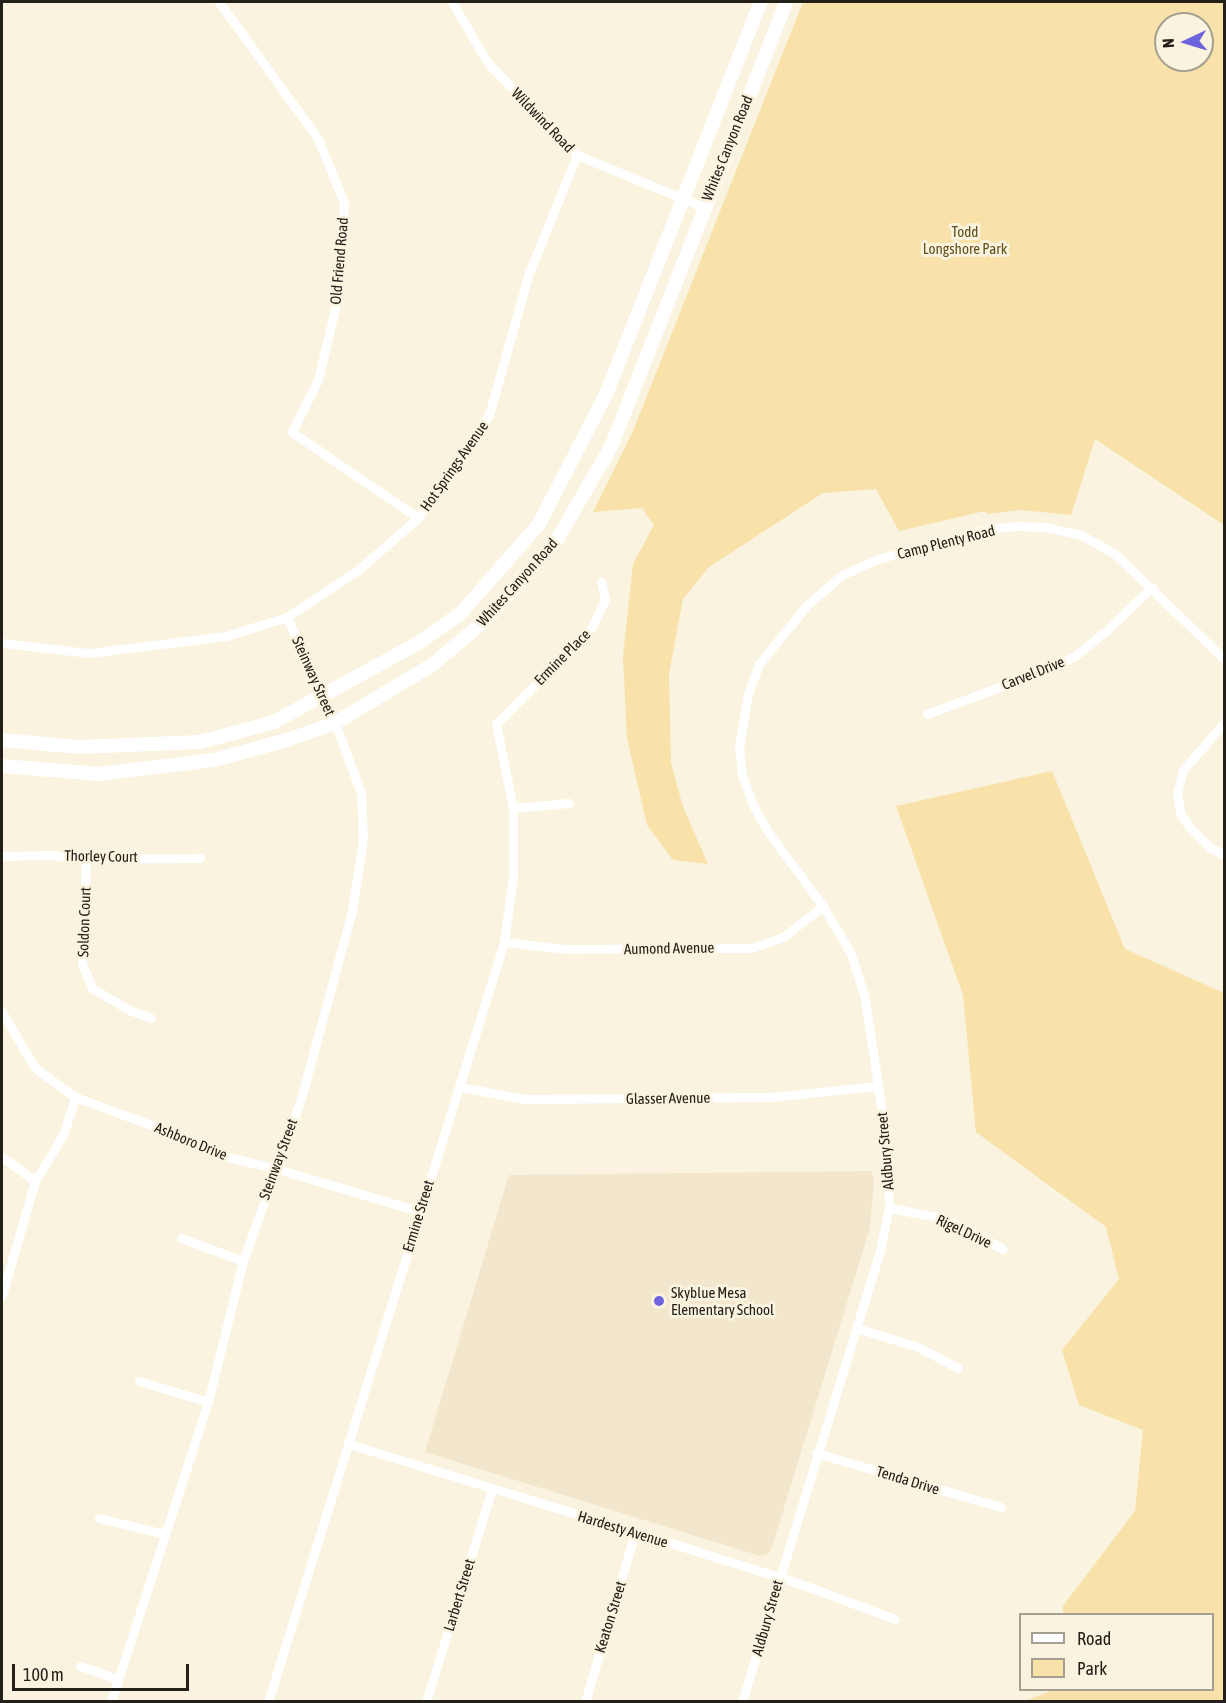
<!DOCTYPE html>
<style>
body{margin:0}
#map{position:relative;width:1226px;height:1703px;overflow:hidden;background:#faf3df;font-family:"Asap Condensed",sans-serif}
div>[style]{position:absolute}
.built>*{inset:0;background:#f2e7cd}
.green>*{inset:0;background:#f8e2aa}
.street>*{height:9px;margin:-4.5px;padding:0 4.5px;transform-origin:4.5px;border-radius:4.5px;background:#fff}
.secondary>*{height:14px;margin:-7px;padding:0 7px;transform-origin:7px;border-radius:7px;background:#fff}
.dots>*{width:16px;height:16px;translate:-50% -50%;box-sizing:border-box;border:3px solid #faf3df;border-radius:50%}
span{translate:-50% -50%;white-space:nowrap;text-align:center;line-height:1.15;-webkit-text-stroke:6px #faf3df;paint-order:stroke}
.street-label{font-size:15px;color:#232019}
.park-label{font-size:15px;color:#62501c}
.poi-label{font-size:15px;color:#232019}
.left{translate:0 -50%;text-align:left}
.frame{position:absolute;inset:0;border:3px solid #232019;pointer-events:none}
.legend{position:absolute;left:1019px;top:1613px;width:195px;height:78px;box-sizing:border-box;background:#faf3df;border:2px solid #a49f90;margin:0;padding:8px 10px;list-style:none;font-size:18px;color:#232019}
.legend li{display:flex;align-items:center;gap:12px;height:30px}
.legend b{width:30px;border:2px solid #a49f90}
.north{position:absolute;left:1154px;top:12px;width:60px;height:60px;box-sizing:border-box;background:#faf3df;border:2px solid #a49f90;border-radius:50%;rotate:266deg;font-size:16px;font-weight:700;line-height:24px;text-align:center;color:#232019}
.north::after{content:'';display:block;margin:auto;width:21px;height:27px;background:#6c63dd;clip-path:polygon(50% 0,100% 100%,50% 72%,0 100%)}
.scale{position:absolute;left:12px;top:1664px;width:177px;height:27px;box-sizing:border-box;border:3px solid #232019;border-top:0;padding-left:8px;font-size:18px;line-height:21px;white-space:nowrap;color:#232019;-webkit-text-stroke:4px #faf3df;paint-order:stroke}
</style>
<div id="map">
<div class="built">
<i style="clip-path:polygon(872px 1171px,874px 1181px,870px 1228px,771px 1550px,767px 1554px,760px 1556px,425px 1452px,509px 1175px)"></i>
</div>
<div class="green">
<i style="clip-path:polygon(evenodd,803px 2px,1224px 2px,1224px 525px,1095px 439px,1071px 515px,1021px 510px,987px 514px,985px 511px,899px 531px,876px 489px,823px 493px,709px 567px,683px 599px,669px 674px,671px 763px,683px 807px,708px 864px,673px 860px,647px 825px,627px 738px,623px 657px,633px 564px,654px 525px,642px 508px,593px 512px,633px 431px,803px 2px,1166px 24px,1202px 24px,1202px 60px,1166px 60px,1166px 24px)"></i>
<i style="clip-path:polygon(1052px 771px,1125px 949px,1224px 993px,1224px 1701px,1025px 1701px,1053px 1690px,1212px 1690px,1212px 1614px,1063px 1614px,1063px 1606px,1135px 1511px,1143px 1430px,1079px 1405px,1062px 1350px,1119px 1279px,1106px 1227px,976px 1132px,963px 995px,896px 806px)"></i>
</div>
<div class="street">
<i style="left:219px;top:2px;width:169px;rotate:54.1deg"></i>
<i style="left:318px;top:139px;width:69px;rotate:67.9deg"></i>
<i style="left:344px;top:203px;width:89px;rotate:93.2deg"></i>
<i style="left:339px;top:292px;width:90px;rotate:103.4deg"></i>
<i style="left:318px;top:380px;width:58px;rotate:116.6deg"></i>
<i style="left:292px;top:432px;width:153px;rotate:34.3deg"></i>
<i style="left:452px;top:2px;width:71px;rotate:59.5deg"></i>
<i style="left:488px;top:63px;width:128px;rotate:45.9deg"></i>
<i style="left:577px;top:155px;width:137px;rotate:22.3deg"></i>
<i style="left:2px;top:643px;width:88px;rotate:6.6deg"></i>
<i style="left:89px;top:653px;width:138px;rotate:-7.1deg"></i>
<i style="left:226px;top:636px;width:64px;rotate:-17.3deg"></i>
<i style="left:287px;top:617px;width:85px;rotate:-33.5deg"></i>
<i style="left:358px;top:570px;width:79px;rotate:-40.9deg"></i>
<i style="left:418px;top:518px;width:125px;rotate:-55.4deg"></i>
<i style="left:489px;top:415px;width:148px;rotate:-74.3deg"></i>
<i style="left:529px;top:273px;width:127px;rotate:-67.9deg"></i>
<i style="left:927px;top:714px;width:138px;rotate:-20.4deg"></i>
<i style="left:1056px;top:666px;width:21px;rotate:-28deg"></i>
<i style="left:1075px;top:656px;width:38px;rotate:-39deg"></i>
<i style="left:1105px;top:632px;width:65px;rotate:-43.8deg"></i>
<i style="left:1224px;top:723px;width:62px;rotate:131.1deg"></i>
<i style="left:1183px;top:770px;width:24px;rotate:105deg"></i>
<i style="left:1177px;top:793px;width:22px;rotate:80deg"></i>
<i style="left:1181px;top:815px;width:17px;rotate:54deg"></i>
<i style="left:1191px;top:829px;width:28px;rotate:44deg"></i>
<i style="left:1211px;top:848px;width:15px;rotate:28deg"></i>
<i style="left:513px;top:808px;width:56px;rotate:-5.1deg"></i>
<i style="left:2px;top:856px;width:48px;rotate:-1.2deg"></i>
<i style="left:50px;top:855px;width:36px;rotate:6deg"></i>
<i style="left:86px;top:859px;width:114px;rotate:-0.5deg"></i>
<i style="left:86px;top:859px;width:105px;rotate:92.2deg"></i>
<i style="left:82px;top:964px;width:26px;rotate:67deg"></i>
<i style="left:92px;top:988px;width:43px;rotate:30.7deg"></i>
<i style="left:129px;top:1010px;width:23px;rotate:20deg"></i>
<i style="left:504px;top:942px;width:62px;rotate:6.4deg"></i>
<i style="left:566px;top:949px;width:185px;rotate:-0.3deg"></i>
<i style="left:751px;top:948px;width:34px;rotate:-19deg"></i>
<i style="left:783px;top:937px;width:51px;rotate:-37.8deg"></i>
<i style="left:2px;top:1012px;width:65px;rotate:59.5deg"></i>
<i style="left:35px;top:1068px;width:49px;rotate:35.9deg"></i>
<i style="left:75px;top:1097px;width:93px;rotate:20.2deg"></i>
<i style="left:162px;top:1129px;width:59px;rotate:25.3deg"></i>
<i style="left:215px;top:1154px;width:61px;rotate:13.3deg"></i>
<i style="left:274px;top:1168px;width:150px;rotate:16.6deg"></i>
<i style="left:459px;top:1087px;width:68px;rotate:10.2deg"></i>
<i style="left:526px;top:1099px;width:245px;rotate:-0.5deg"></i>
<i style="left:771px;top:1097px;width:108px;rotate:-5.9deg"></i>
<i style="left:2px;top:1157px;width:41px;rotate:36deg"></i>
<i style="left:889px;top:1208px;width:50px;rotate:10.4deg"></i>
<i style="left:938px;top:1217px;width:38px;rotate:23deg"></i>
<i style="left:973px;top:1232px;width:34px;rotate:30deg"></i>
<i style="left:181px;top:1238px;width:66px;rotate:20.4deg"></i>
<i style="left:2px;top:1295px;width:119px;rotate:-73.9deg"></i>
<i style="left:35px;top:1181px;width:54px;rotate:-58.7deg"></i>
<i style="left:63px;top:1135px;width:40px;rotate:-72deg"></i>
<i style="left:856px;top:1328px;width:65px;rotate:17deg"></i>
<i style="left:918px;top:1347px;width:45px;rotate:27.7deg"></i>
<i style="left:139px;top:1381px;width:72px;rotate:16.9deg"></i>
<i style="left:349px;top:1444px;width:366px;rotate:17.1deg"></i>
<i style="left:699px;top:1552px;width:104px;rotate:17.4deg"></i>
<i style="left:798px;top:1583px;width:103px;rotate:20.4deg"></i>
<i style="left:816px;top:1453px;width:193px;rotate:16.3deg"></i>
<i style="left:99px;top:1518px;width:67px;rotate:13.8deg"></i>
<i style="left:80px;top:1666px;width:39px;rotate:19deg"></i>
<i style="left:111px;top:1702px;width:315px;rotate:-72.1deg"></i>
<i style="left:208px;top:1402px;width:145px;rotate:-76.1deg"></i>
<i style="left:243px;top:1261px;width:176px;rotate:-70.4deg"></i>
<i style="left:302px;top:1095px;width:191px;rotate:-74.8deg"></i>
<i style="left:352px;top:911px;width:74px;rotate:-81.4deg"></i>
<i style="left:363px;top:838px;width:45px;rotate:-92.5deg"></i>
<i style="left:361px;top:793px;width:75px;rotate:-110.4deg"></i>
<i style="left:335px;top:723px;width:116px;rotate:-114.4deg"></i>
<i style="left:268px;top:1702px;width:796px;rotate:-72.75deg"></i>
<i style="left:504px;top:942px;width:67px;rotate:-82.2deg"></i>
<i style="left:513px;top:876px;width:68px;rotate:-90deg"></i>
<i style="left:513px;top:808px;width:86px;rotate:-101.4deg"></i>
<i style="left:496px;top:724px;width:136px;rotate:-45.3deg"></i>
<i style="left:592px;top:627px;width:31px;rotate:-65deg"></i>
<i style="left:605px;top:599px;width:18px;rotate:-103deg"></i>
<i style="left:426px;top:1702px;width:223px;rotate:-72.8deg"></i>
<i style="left:585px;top:1702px;width:177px;rotate:-73.6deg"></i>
<i style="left:742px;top:1702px;width:473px;rotate:-73deg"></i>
<i style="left:880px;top:1250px;width:43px;rotate:-77.9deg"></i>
<i style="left:889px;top:1208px;width:59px;rotate:-91.9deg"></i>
<i style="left:887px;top:1149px;width:85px;rotate:-98.1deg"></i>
<i style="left:875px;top:1065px;width:71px;rotate:-98.9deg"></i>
<i style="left:864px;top:995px;width:43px;rotate:-107.6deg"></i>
<i style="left:851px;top:954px;width:56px;rotate:-120.3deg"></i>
<i style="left:823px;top:906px;width:92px;rotate:-126.6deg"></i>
<i style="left:768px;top:832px;width:31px;rotate:-119deg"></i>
<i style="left:753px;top:805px;width:33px;rotate:-110deg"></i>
<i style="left:742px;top:774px;width:27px;rotate:-96deg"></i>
<i style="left:739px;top:747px;width:54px;rotate:-80.4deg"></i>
<i style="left:748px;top:694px;width:32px;rotate:-70deg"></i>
<i style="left:759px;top:664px;width:77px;rotate:-50.8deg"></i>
<i style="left:808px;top:604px;width:45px;rotate:-40.5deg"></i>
<i style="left:842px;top:575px;width:39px;rotate:-24deg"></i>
<i style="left:878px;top:559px;width:114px;rotate:-15.3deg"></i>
<i style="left:988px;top:529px;width:28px;rotate:-6deg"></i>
<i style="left:1016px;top:526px;width:28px;rotate:2deg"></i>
<i style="left:1044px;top:527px;width:38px;rotate:12deg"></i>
<i style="left:1081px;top:535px;width:39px;rotate:29deg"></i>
<i style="left:1115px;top:554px;width:151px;rotate:43.9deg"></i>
</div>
<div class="secondary">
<i style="left:2px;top:740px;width:77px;rotate:5.2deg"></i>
<i style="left:79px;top:747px;width:121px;rotate:-2.4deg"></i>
<i style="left:200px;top:742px;width:77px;rotate:-15.1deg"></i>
<i style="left:274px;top:722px;width:163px;rotate:-28.6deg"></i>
<i style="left:417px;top:644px;width:52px;rotate:-34.9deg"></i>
<i style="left:460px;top:614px;width:120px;rotate:-48.7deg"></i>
<i style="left:539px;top:524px;width:148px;rotate:-62.7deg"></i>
<i style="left:607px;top:392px;width:419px;rotate:-68.5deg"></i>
<i style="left:2px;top:766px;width:97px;rotate:4.7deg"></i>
<i style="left:99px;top:774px;width:116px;rotate:-6.9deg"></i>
<i style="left:214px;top:760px;width:76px;rotate:-15.3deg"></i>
<i style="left:287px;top:740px;width:51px;rotate:-19.5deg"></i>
<i style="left:335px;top:723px;width:113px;rotate:-30.9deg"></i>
<i style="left:432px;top:665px;width:73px;rotate:-40deg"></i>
<i style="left:488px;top:618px;width:106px;rotate:-48.8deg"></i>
<i style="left:558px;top:538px;width:105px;rotate:-59.8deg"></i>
<i style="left:611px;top:447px;width:478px;rotate:-68.5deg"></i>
</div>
<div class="dots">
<i style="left:659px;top:1301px;background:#6c63dd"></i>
</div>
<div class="street-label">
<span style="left:543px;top:120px;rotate:46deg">Wildwind Road</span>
<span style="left:727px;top:148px;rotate:-68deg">Whites Canyon Road</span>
<span style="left:339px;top:261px;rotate:-85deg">Old Friend Road</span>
<span style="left:454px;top:466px;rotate:-55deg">Hot Springs Avenue</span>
<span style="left:946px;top:542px;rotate:-14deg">Camp Plenty Road</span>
<span style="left:517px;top:582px;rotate:-48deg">Whites Canyon Road</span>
<span style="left:562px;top:657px;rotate:-45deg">Ermine Place</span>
<span style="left:1033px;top:673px;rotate:-22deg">Carvel Drive</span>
<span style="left:314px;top:676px;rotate:66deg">Steinway Street</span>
<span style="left:101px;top:856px;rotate:1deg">Thorley Court</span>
<span style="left:84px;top:922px;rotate:-88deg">Soldon Court</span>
<span style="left:669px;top:948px;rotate:-1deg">Aumond Avenue</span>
<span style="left:668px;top:1098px;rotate:-1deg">Glasser Avenue</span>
<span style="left:191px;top:1141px;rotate:22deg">Ashboro Drive</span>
<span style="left:885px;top:1151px;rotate:-95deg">Aldbury Street</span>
<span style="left:278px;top:1159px;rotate:-70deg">Steinway Street</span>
<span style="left:418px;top:1216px;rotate:-73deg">Ermine Street</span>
<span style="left:964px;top:1231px;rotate:25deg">Rigel Drive</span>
<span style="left:908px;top:1480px;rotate:17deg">Tenda Drive</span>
<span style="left:623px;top:1529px;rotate:17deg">Hardesty Avenue</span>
<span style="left:459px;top:1595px;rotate:-73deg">Larbert Street</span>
<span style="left:610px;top:1617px;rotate:-73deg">Keaton Street</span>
<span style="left:767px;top:1618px;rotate:-74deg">Aldbury Street</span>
</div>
<div class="park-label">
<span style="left:965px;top:240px">Todd<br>Longshore Park</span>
</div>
<div class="poi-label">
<span class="left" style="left:671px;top:1301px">Skyblue Mesa<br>Elementary School</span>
</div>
<div class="frame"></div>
<ul class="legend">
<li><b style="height:8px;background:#fff"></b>Road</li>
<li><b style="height:16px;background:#f8e2aa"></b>Park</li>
</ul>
<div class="north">N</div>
<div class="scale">100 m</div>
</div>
